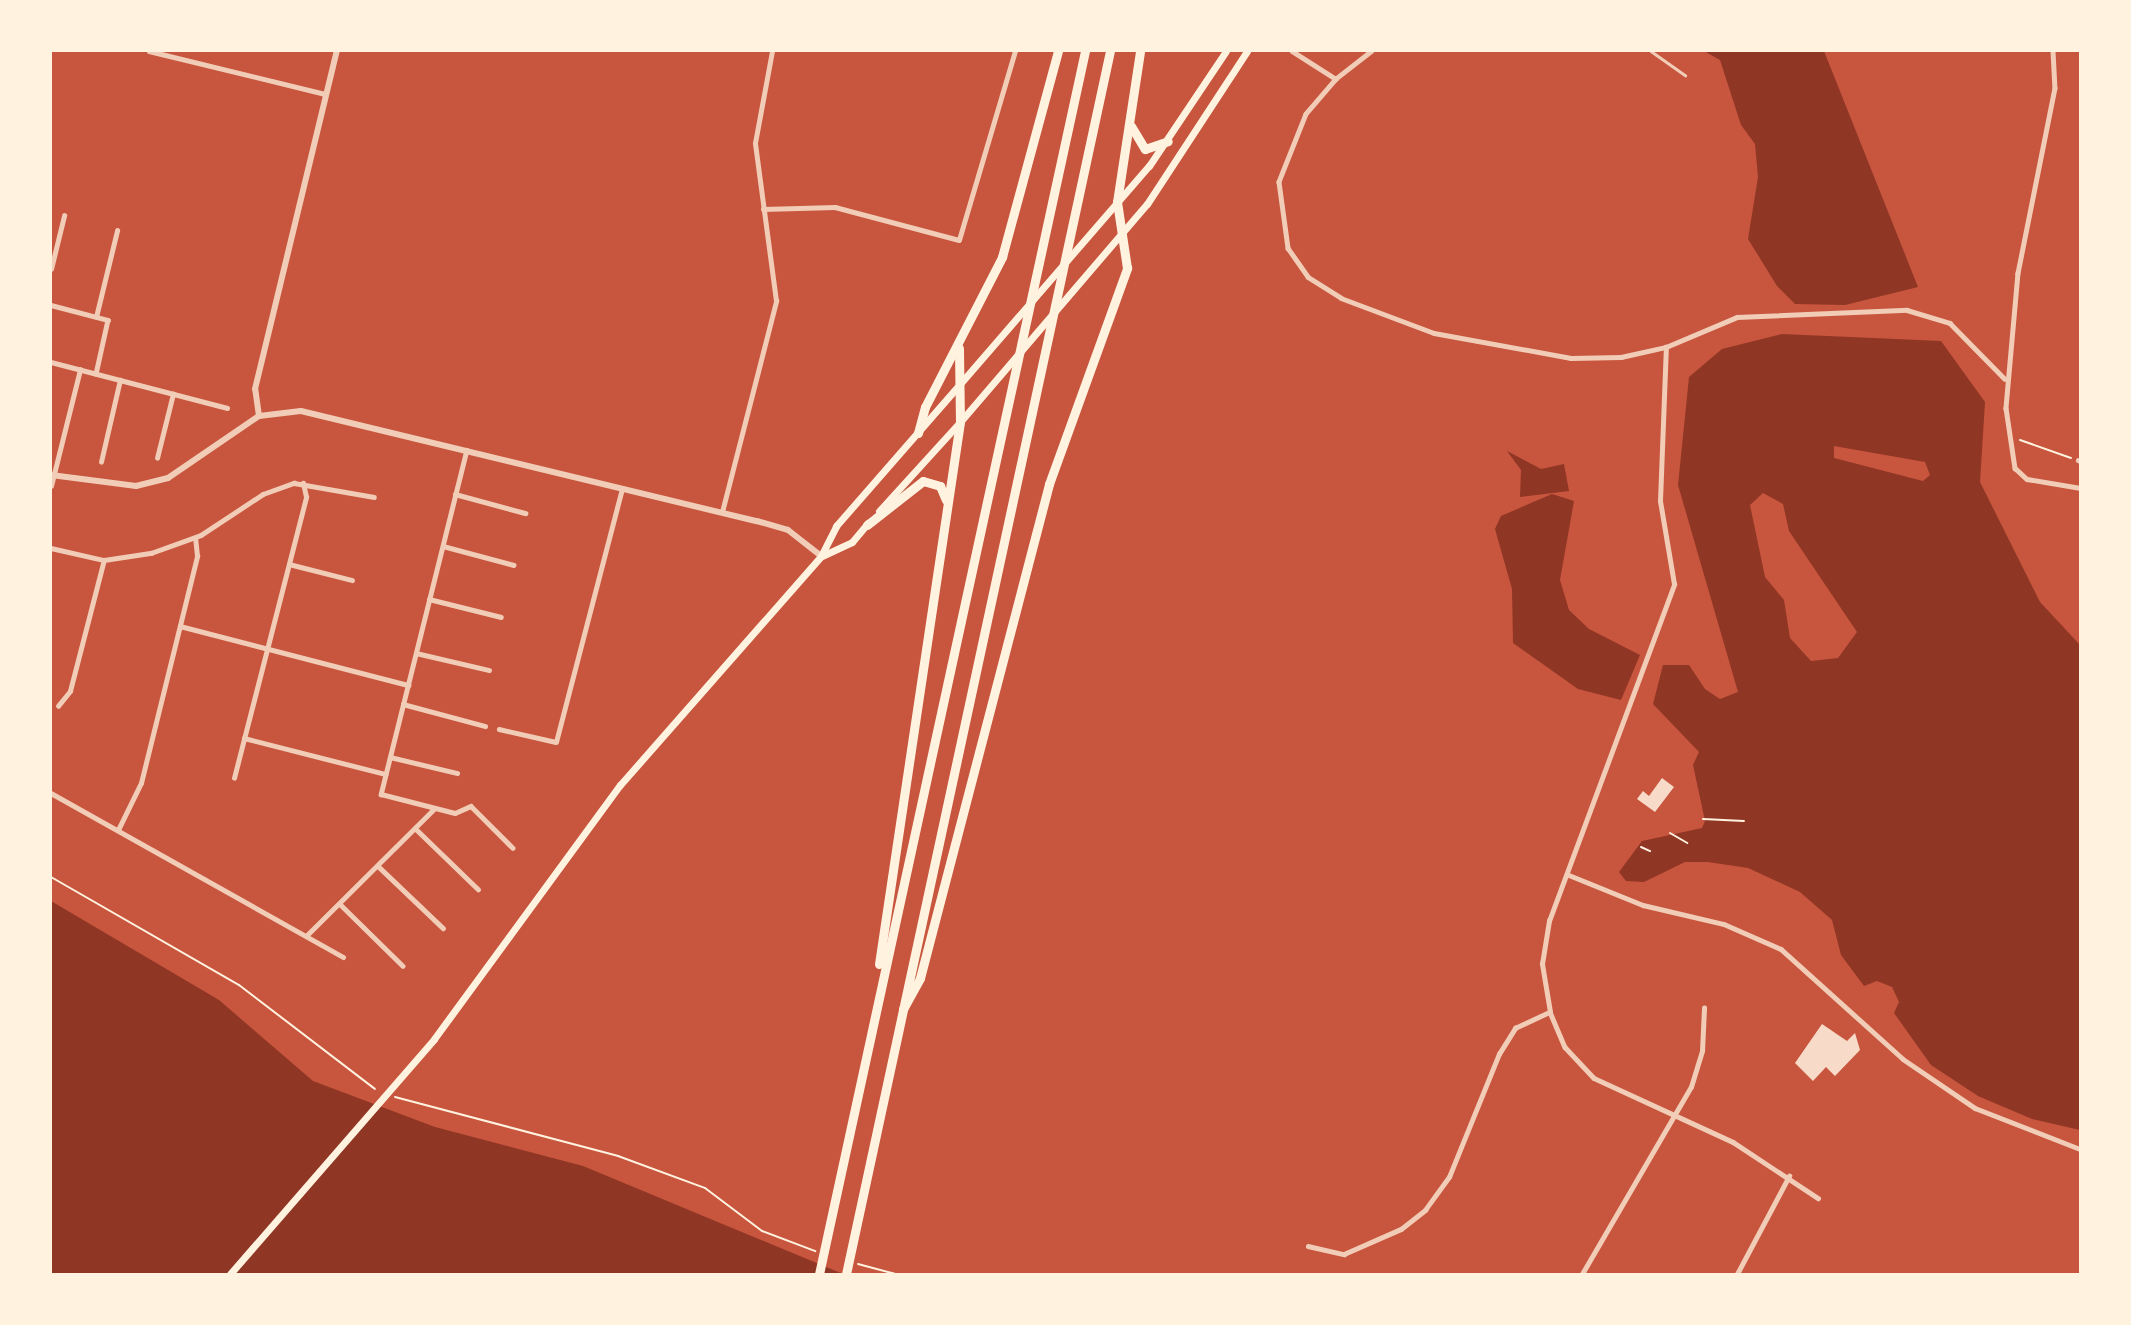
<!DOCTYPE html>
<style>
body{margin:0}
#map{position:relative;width:2131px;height:1325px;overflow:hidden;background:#c8553d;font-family:"Times New Roman",serif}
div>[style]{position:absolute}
.water>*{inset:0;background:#8f3625}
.building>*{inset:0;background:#f7dbc8}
.path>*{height:2px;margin:-1px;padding:0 1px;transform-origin:1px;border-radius:1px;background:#fff3e0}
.service>*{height:2.5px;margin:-1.25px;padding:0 1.25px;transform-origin:1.25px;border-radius:1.25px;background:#f1ccb7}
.minor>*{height:4.5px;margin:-2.25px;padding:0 2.25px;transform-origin:2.25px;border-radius:2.25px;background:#f1ccb7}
.tertiary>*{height:6px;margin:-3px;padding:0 3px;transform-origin:3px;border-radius:3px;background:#f1ccb7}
.secondary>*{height:7px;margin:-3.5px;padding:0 3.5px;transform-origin:3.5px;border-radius:3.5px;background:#fff3e0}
.primary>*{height:7px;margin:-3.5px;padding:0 3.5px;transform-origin:3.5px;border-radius:3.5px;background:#fff3e0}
.motorway>*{height:9px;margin:-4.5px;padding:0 4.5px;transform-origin:4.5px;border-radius:4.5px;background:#fff3e0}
span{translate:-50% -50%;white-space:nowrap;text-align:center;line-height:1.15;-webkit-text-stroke:7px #fff3e0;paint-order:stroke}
.frame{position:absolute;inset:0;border:52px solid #fff3e0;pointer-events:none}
</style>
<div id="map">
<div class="water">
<i style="clip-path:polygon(1704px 51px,1824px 51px,1918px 287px,1845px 305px,1795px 304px,1777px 286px,1748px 239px,1758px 177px,1755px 144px,1741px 125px,1720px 60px)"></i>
<i style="clip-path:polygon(evenodd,1782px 334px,1941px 341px,1985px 402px,1980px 482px,2040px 602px,2080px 645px,2080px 1130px,2032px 1119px,1978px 1096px,1931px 1065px,1894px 1013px,1899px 1002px,1892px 987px,1877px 981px,1864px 986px,1841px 955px,1832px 920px,1800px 892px,1748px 868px,1708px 862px,1685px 862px,1644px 882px,1626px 881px,1619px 872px,1642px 841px,1702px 828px,1705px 821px,1693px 765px,1699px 752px,1653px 704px,1663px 665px,1689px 665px,1705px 689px,1720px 699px,1738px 692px,1678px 485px,1689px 377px,1722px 349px,1782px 334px,1834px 446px,1925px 462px,1930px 475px,1923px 481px,1834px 458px,1834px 446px,1782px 334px,1763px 493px,1783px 504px,1789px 531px,1857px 632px,1838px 658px,1811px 661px,1790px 638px,1784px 600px,1765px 577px,1750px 505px,1763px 493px)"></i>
<i style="clip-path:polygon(1507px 451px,1541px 469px,1564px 464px,1569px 491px,1520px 497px,1521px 470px)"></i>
<i style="clip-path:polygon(1552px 494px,1574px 501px,1560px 580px,1569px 610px,1589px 629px,1640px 655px,1621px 700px,1578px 689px,1513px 643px,1512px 589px,1495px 529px,1501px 516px)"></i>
<i style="clip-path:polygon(51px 901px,219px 1000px,313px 1081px,435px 1127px,583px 1166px,843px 1274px,51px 1274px)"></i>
</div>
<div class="building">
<i style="clip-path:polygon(1662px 778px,1674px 787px,1655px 812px,1637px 799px,1643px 791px,1649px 796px)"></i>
<i style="clip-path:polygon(1822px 1024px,1847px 1041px,1855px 1033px,1860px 1050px,1835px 1076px,1826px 1067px,1813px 1081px,1795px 1063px)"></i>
</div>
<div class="path">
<i style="left:2020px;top:440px;width:54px;rotate:19.4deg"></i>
<i style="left:1703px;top:819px;width:41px;rotate:2.8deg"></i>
<i style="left:1670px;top:833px;width:20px;rotate:30deg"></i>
<i style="left:1641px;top:847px;width:10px;rotate:24deg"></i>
<i style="left:51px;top:877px;width:217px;rotate:29.9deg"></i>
<i style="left:239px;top:985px;width:171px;rotate:37.4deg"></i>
<i style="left:395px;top:1097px;width:231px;rotate:14.8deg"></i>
<i style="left:618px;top:1156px;width:93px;rotate:20.2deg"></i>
<i style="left:705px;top:1188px;width:71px;rotate:37deg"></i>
<i style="left:762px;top:1231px;width:57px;rotate:20.7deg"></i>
<i style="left:858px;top:1264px;width:38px;rotate:15deg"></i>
</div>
<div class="service">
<i style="left:1651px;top:51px;width:42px;rotate:35.2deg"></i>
</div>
<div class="minor">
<i style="left:149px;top:51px;width:182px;rotate:13.7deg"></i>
<i style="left:1292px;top:51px;width:52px;rotate:32.5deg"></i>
<i style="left:1372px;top:51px;width:46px;rotate:142.1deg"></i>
<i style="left:1336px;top:79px;width:46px;rotate:130.6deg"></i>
<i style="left:1306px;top:114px;width:73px;rotate:111.7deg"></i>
<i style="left:1279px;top:182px;width:67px;rotate:82.2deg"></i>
<i style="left:1288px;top:248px;width:35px;rotate:55deg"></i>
<i style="left:1308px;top:277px;width:39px;rotate:32deg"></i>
<i style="left:1341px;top:298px;width:99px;rotate:20.6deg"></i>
<i style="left:1434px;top:333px;width:139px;rotate:10.3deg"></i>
<i style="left:1571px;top:358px;width:50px;rotate:-1.1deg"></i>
<i style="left:1621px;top:357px;width:46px;rotate:-12.5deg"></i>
<i style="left:1666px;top:347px;width:77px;rotate:-22.9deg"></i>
<i style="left:1737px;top:317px;width:170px;rotate:-2.4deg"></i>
<i style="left:1907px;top:310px;width:45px;rotate:16.8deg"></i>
<i style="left:1950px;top:323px;width:78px;rotate:45.5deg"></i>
<i style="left:2053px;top:51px;width:37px;rotate:87deg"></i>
<i style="left:2055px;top:88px;width:189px;rotate:101.3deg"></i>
<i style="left:2018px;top:273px;width:136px;rotate:95.1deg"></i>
<i style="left:2006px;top:408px;width:61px;rotate:81.5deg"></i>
<i style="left:2015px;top:468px;width:16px;rotate:43deg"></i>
<i style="left:2027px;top:479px;width:54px;rotate:9.6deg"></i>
<i style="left:763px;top:209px;width:72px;rotate:-1.6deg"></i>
<i style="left:835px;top:207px;width:128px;rotate:14.9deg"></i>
<i style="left:959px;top:240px;width:197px;rotate:-73.5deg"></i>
<i style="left:51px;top:269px;width:55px;rotate:-76.2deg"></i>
<i style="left:51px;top:305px;width:59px;rotate:14.7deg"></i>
<i style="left:108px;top:320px;width:55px;rotate:102.5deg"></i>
<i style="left:96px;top:317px;width:89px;rotate:-76.3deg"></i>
<i style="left:51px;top:362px;width:182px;rotate:14.6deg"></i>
<i style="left:467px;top:450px;width:355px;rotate:104deg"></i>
<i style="left:381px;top:794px;width:76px;rotate:14.4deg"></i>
<i style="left:455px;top:813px;width:17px;rotate:-24deg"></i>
<i style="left:471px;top:806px;width:59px;rotate:45deg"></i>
<i style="left:157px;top:458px;width:66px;rotate:-76deg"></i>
<i style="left:2078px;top:460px;width:2px;rotate:27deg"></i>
<i style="left:101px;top:462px;width:84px;rotate:-77deg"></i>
<i style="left:51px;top:486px;width:120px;rotate:-76deg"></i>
<i style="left:455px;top:494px;width:73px;rotate:15.2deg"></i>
<i style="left:722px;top:512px;width:218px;rotate:-75.6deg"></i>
<i style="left:776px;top:301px;width:159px;rotate:-97.6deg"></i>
<i style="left:755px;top:143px;width:94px;rotate:-79.5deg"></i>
<i style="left:443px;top:546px;width:73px;rotate:15deg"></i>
<i style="left:51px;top:548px;width:54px;rotate:12.8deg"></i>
<i style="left:104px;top:560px;width:48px;rotate:-8.5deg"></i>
<i style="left:151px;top:553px;width:53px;rotate:-19.8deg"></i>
<i style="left:201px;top:535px;width:74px;rotate:-33.5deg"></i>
<i style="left:263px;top:494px;width:33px;rotate:-20deg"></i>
<i style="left:294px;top:483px;width:81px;rotate:9.9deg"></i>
<i style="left:289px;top:564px;width:65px;rotate:14.3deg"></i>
<i style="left:429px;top:599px;width:74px;rotate:14deg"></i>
<i style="left:180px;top:626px;width:236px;rotate:14.5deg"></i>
<i style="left:416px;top:653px;width:75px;rotate:13.1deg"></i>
<i style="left:403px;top:704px;width:85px;rotate:15deg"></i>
<i style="left:58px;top:706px;width:19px;rotate:-51deg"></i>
<i style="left:70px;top:691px;width:135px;rotate:-75.5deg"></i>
<i style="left:499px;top:729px;width:58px;rotate:12.8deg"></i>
<i style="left:556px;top:742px;width:261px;rotate:-75.4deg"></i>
<i style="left:244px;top:738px;width:146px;rotate:14.3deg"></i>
<i style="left:390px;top:757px;width:69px;rotate:13.4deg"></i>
<i style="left:234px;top:778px;width:290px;rotate:-75.6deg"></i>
<i style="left:306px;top:497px;width:14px;rotate:-102deg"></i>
<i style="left:51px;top:793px;width:335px;rotate:29.3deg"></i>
<i style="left:415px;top:828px;width:88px;rotate:44.1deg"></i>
<i style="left:118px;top:830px;width:52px;rotate:-63.9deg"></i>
<i style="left:141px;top:783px;width:234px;rotate:-76.1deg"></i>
<i style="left:197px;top:556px;width:18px;rotate:-96deg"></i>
<i style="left:378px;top:866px;width:90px;rotate:43.6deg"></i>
<i style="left:1569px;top:875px;width:80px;rotate:22.1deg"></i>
<i style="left:1643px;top:905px;width:83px;rotate:13.2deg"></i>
<i style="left:1724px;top:924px;width:62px;rotate:23.7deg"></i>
<i style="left:1781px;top:949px;width:164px;rotate:42deg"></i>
<i style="left:1903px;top:1059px;width:87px;rotate:34.2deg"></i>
<i style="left:1975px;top:1108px;width:113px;rotate:21.3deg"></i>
<i style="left:340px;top:904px;width:88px;rotate:44.5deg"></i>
<i style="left:306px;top:936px;width:180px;rotate:-44.8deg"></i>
<i style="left:1550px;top:1012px;width:38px;rotate:67deg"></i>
<i style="left:1565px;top:1047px;width:42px;rotate:46.9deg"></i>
<i style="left:1594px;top:1078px;width:153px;rotate:24.7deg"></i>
<i style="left:1733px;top:1142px;width:102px;rotate:33.4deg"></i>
<i style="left:1308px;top:1246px;width:37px;rotate:13deg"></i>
<i style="left:1344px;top:1254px;width:62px;rotate:-23.7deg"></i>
<i style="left:1401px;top:1229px;width:31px;rotate:-38deg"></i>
<i style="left:1425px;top:1210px;width:41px;rotate:-54deg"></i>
<i style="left:1449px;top:1177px;width:133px;rotate:-67.9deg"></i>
<i style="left:1499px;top:1054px;width:31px;rotate:-58deg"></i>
<i style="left:1515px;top:1028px;width:38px;rotate:-25deg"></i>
<i style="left:1550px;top:1012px;width:49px;rotate:-99.5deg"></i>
<i style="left:1542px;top:964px;width:44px;rotate:-80.8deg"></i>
<i style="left:1549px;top:921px;width:359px;rotate:-69.6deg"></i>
<i style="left:1674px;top:584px;width:84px;rotate:-99.6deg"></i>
<i style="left:1660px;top:501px;width:154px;rotate:-87.8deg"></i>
<i style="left:1582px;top:1274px;width:216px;rotate:-59.8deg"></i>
<i style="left:1691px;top:1087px;width:38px;rotate:-73deg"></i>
<i style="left:1702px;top:1051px;width:43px;rotate:-87.3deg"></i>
<i style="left:1737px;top:1274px;width:111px;rotate:-62deg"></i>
</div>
<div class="tertiary">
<i style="left:259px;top:416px;width:27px;rotate:-98deg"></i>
<i style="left:255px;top:389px;width:348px;rotate:-76.4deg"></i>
<i style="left:51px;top:475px;width:86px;rotate:7.4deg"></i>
<i style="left:136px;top:486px;width:33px;rotate:-14deg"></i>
<i style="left:168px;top:478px;width:110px;rotate:-34.3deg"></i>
<i style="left:259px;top:416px;width:42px;rotate:-6.8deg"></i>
<i style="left:301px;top:411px;width:469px;rotate:13.6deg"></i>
<i style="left:757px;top:521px;width:32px;rotate:16deg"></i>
<i style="left:788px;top:530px;width:42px;rotate:38.2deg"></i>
</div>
<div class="secondary">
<i style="left:879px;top:511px;width:120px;rotate:-47.7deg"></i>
<i style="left:822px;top:556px;width:33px;rotate:-25deg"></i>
<i style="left:852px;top:542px;width:25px;rotate:-50deg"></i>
<i style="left:230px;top:1274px;width:311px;rotate:-49deg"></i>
<i style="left:434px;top:1039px;width:315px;rotate:-53.8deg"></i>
<i style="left:620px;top:785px;width:305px;rotate:-48.7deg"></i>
<i style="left:821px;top:556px;width:34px;rotate:-63deg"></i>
<i style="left:836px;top:526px;width:187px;rotate:-48.9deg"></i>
</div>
<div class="primary">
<i style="left:959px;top:385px;width:290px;rotate:-49.1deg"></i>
<i style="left:1149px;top:166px;width:138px;rotate:-56.2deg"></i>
<i style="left:960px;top:422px;width:287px;rotate:-49.4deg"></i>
<i style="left:1147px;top:204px;width:183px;rotate:-56.8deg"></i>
</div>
<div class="motorway">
<i style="left:1131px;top:126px;width:27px;rotate:59deg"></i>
<i style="left:1145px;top:149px;width:24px;rotate:-19deg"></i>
<i style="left:918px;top:433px;width:27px;rotate:-75deg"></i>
<i style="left:925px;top:407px;width:169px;rotate:-62.8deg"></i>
<i style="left:1002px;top:257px;width:213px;rotate:-74.8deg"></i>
<i style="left:867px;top:525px;width:71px;rotate:-38.2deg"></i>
<i style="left:923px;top:481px;width:18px;rotate:16deg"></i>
<i style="left:940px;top:486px;width:15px;rotate:67deg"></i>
<i style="left:879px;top:964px;width:548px;rotate:-81.5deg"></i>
<i style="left:960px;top:422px;width:74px;rotate:-90.8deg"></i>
<i style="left:903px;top:1009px;width:35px;rotate:-61deg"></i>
<i style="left:920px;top:978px;width:511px;rotate:-75.36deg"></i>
<i style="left:1049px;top:484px;width:230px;rotate:-70.1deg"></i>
<i style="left:1127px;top:268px;width:67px;rotate:-98.6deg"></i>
<i style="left:1117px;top:202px;width:153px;rotate:-81.3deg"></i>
<i style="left:819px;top:1274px;width:1252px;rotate:-77.73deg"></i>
<i style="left:846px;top:1274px;width:1251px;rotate:-77.82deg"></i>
</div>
<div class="frame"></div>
</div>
